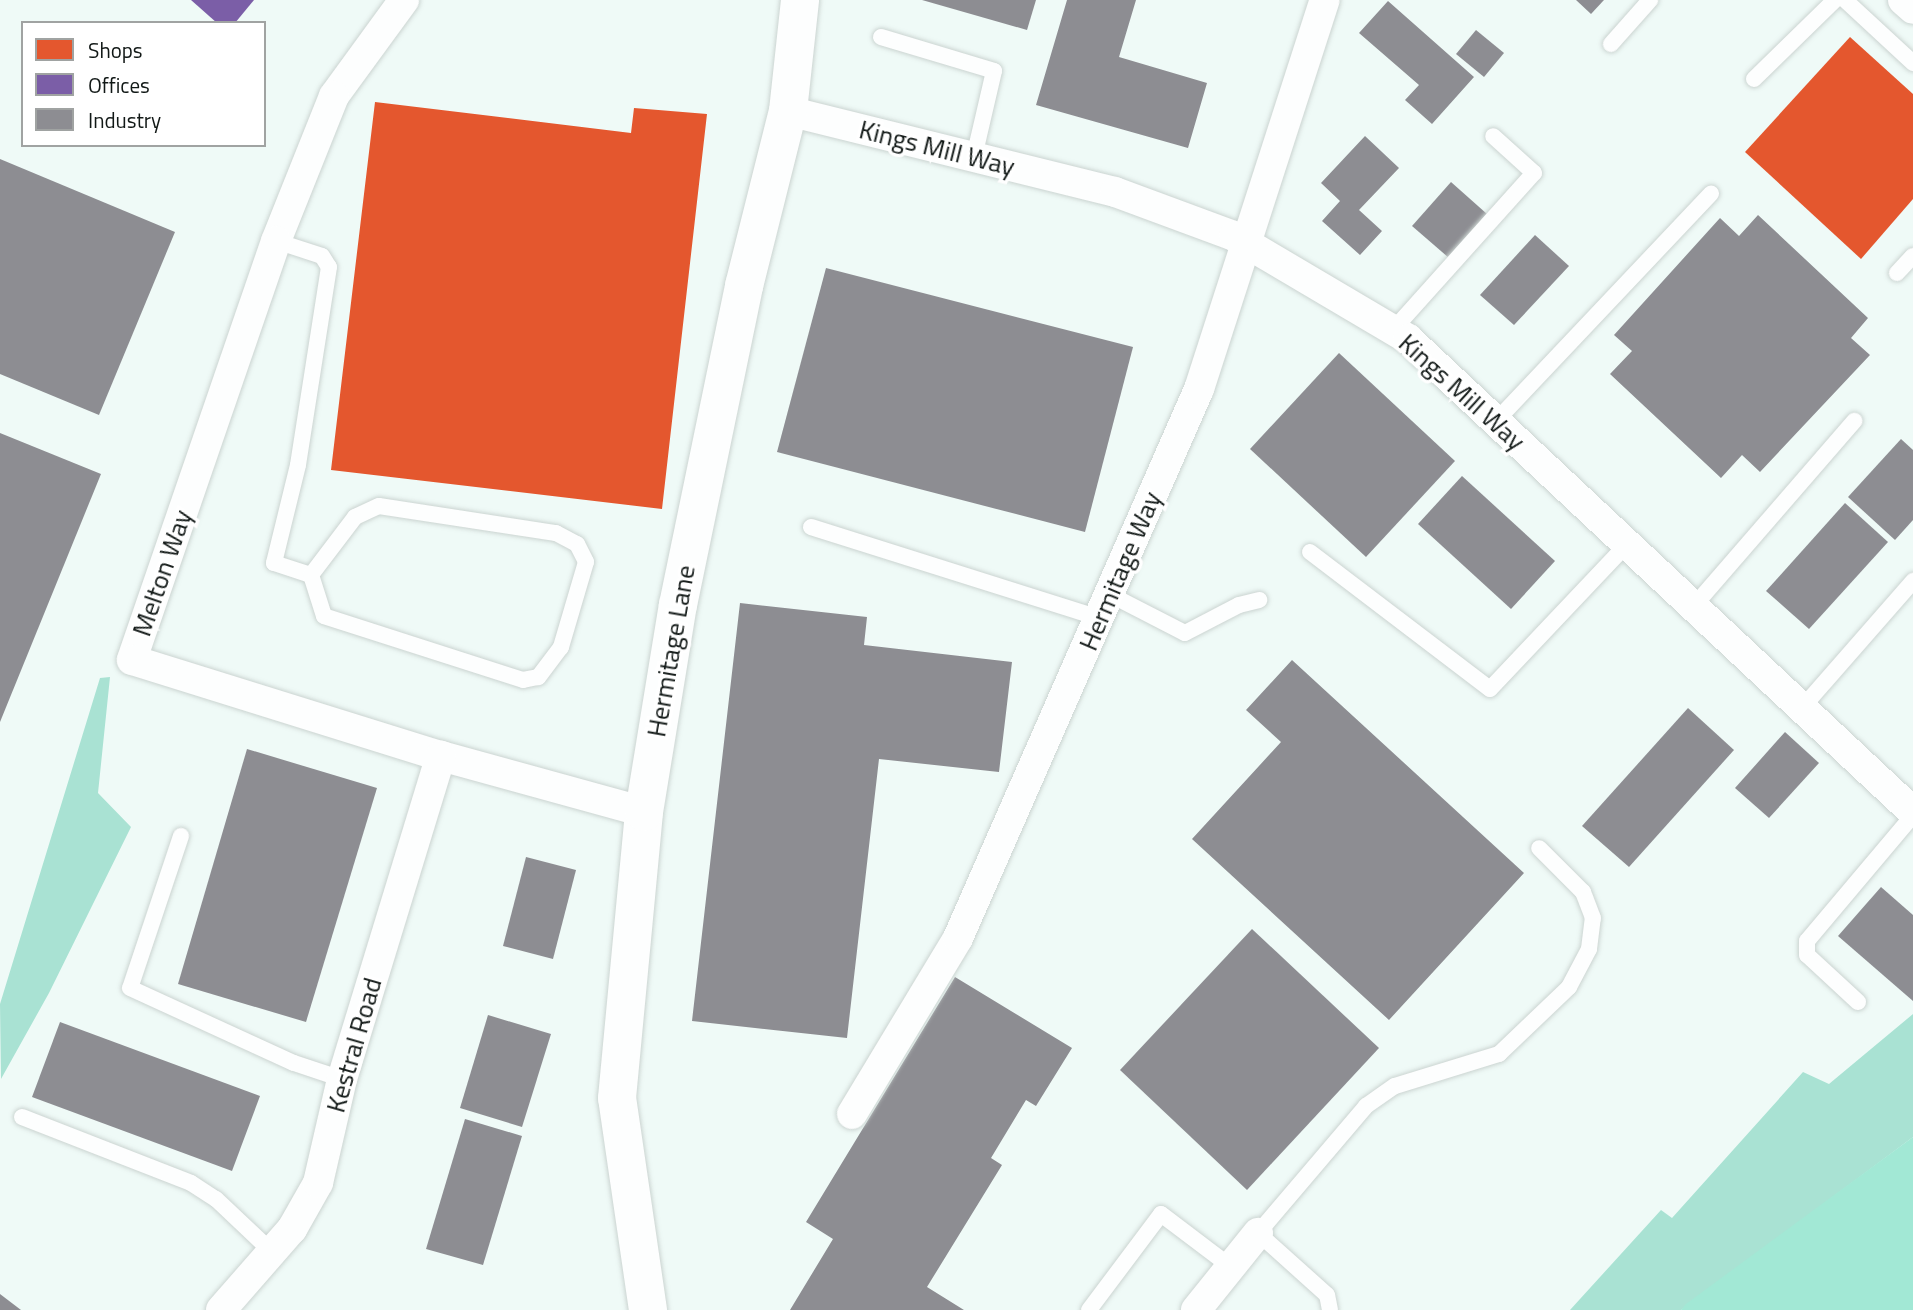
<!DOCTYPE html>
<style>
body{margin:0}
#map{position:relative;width:1913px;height:1310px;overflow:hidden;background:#effaf7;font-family:"Titillium Web",sans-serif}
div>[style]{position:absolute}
.forest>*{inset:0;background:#a9e2d3}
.water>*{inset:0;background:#a2e8d5}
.shops>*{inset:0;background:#e4572e}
.offices>*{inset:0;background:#7b5ea7}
.industry>*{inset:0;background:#8d8d92}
.roads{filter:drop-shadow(0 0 2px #cbd4d1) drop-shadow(0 0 2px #cbd4d1)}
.lane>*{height:16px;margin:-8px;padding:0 8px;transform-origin:8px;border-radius:8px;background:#fdfefe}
.street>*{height:30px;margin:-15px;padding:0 15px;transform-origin:15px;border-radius:15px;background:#fdfefe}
.secondary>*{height:38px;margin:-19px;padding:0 19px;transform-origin:19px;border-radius:19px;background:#fdfefe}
span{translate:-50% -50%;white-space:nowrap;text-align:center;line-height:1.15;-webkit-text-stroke:7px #fff;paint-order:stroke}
.street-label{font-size:26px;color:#111816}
.legend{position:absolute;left:21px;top:21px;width:245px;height:126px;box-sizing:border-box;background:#fff;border:2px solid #a0a3a2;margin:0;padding:9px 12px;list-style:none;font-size:21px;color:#111816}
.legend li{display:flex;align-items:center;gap:14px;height:35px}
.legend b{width:35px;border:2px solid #a0a3a2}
</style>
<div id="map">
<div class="forest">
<i style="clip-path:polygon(110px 677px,98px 793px,131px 827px,49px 993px,1px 1079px,0 1004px,100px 678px)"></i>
<i style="clip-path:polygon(1913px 1014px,1913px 1137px,1681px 1310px,1570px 1310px,1661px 1210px,1672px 1218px,1803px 1072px,1829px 1084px)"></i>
</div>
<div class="water">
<i style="clip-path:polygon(1913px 1137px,1913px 1310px,1681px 1310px,1686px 1304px)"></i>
</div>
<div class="shops">
<i style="clip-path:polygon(1850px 37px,1913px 94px,1913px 199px,1861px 259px,1745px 152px)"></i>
<i style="clip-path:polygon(375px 102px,631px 133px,634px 108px,707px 114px,662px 509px,331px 470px)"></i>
</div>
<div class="offices">
<i style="clip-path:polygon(191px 0,254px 0,235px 23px,217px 23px)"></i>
</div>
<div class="industry">
<i style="clip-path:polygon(922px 0,1036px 0,1027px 30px)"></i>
<i style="clip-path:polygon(1067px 0,1136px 0,1119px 57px,1207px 83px,1188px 148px,1036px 105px)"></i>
<i style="clip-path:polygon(1576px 0,1604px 0,1591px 14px)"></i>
<i style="clip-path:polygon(1388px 1px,1474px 77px,1432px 124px,1405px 100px,1419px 85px,1359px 33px)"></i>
<i style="clip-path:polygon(1476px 30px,1504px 53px,1484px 77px,1456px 54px)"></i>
<i style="clip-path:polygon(1365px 136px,1399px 168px,1359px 210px,1382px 231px,1360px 255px,1322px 221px,1340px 201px,1321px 183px)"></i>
<i style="clip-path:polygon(0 159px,175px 232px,99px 415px,0 374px)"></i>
<i style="clip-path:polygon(1451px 182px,1487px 214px,1449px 258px,1412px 226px)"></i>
<i style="clip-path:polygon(1758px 215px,1868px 318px,1851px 338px,1870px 355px,1760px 472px,1742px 455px,1721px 478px,1610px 374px,1632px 351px,1614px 335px,1720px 218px,1739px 236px)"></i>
<i style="clip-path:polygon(1535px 235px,1569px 266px,1514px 325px,1480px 295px)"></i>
<i style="clip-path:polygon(826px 268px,1133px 347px,1085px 532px,777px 452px)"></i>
<i style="clip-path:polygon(1339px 353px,1455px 461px,1366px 557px,1250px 449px)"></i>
<i style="clip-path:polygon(0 433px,101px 474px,0 722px)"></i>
<i style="clip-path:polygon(1901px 439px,1913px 450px,1913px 520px,1895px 540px,1848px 497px)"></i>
<i style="clip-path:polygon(1462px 476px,1555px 561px,1511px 609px,1418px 524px)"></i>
<i style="clip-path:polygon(1845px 503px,1888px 542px,1809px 629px,1766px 591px)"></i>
<i style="clip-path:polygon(740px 603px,867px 617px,864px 645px,1012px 662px,999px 772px,879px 759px,847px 1038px,692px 1021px)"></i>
<i style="clip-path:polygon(1292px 660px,1524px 873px,1389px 1020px,1192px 839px,1281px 742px,1246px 710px)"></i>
<i style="clip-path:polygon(1688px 708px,1734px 750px,1629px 867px,1582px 826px)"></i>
<i style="clip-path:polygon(1785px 732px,1819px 763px,1769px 818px,1735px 788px)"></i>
<i style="clip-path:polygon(247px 749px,377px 788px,306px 1022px,178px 984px)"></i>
<i style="clip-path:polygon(526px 857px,576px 870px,553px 959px,503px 946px)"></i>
<i style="clip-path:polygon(1881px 887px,1913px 915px,1913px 1001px,1838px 936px)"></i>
<i style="clip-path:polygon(1252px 929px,1379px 1048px,1247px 1190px,1120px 1070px)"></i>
<i style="clip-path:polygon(955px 977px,1072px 1048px,1036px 1106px,1026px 1100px,991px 1158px,1002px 1165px,927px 1287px,964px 1310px,790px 1310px,833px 1239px,806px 1222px)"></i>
<i style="clip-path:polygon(488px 1015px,551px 1034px,522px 1127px,460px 1108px)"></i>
<i style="clip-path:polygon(60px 1022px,260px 1096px,232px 1171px,32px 1097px)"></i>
<i style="clip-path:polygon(465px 1119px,522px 1136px,483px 1265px,426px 1249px)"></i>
<i style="clip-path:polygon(0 1294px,21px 1310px,0 1310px)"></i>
</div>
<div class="roads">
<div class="lane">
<i style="left:1845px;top:0;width:93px;rotate:42.8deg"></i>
<i style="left:881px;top:37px;width:118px;rotate:16.7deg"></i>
<i style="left:994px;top:71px;width:88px;rotate:103.1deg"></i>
<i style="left:1611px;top:44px;width:59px;rotate:-48.4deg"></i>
<i style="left:1754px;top:79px;width:113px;rotate:-44.3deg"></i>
<i style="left:276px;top:241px;width:48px;rotate:18.1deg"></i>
<i style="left:322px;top:256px;width:13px;rotate:58deg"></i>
<i style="left:329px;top:267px;width:200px;rotate:98.9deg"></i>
<i style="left:298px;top:465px;width:101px;rotate:103.8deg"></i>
<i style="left:274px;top:563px;width:39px;rotate:18deg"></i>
<i style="left:1897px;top:273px;width:23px;rotate:-47deg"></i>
<i style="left:1393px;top:330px;width:211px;rotate:-48.1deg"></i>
<i style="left:1534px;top:173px;width:55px;rotate:-137.9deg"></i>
<i style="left:1496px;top:421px;width:313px;rotate:-46.6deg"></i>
<i style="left:379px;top:506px;width:179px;rotate:8.7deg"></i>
<i style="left:556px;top:533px;width:24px;rotate:28deg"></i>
<i style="left:577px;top:544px;width:20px;rotate:63deg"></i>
<i style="left:586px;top:562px;width:89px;rotate:106.4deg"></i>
<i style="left:561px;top:647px;width:38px;rotate:127deg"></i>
<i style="left:538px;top:677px;width:15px;rotate:169deg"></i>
<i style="left:523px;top:680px;width:209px;rotate:-162.2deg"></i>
<i style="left:324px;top:616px;width:43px;rotate:-107.6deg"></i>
<i style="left:311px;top:575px;width:73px;rotate:-52.8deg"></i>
<i style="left:355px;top:517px;width:26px;rotate:-25deg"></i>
<i style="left:811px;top:527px;width:302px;rotate:17.5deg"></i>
<i style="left:1310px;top:552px;width:226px;rotate:37.3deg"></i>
<i style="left:1490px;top:689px;width:199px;rotate:-46.6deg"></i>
<i style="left:1109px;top:594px;width:85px;rotate:27.2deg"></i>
<i style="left:1185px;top:633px;width:61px;rotate:-27.4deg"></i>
<i style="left:1239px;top:605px;width:21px;rotate:-14deg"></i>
<i style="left:1694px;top:606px;width:245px;rotate:-49.1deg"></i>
<i style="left:1802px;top:708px;width:169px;rotate:-48.8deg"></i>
<i style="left:181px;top:836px;width:160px;rotate:108.5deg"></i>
<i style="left:130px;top:988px;width:180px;rotate:24.6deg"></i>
<i style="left:294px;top:1063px;width:51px;rotate:18.4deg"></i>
<i style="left:1858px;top:1002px;width:69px;rotate:-137.3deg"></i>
<i style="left:1807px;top:955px;width:14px;rotate:-90deg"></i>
<i style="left:1807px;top:941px;width:165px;rotate:-49.9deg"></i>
<i style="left:22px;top:1117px;width:181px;rotate:21.3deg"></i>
<i style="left:191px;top:1183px;width:30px;rotate:33deg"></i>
<i style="left:216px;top:1199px;width:77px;rotate:43.4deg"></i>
<i style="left:1089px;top:1310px;width:120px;rotate:-53.1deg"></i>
<i style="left:1161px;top:1214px;width:88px;rotate:37.1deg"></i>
<i style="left:1330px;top:1310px;width:15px;rotate:-101deg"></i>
<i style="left:1327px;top:1295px;width:93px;rotate:-138.1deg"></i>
<i style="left:1258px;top:1233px;width:167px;rotate:-49.6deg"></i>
<i style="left:1366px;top:1106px;width:35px;rotate:-35deg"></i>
<i style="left:1395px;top:1086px;width:109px;rotate:-17.1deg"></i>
<i style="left:1499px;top:1054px;width:97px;rotate:-43.7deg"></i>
<i style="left:1569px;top:987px;width:43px;rotate:-62.2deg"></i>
<i style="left:1589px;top:949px;width:31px;rotate:-83deg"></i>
<i style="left:1593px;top:918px;width:28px;rotate:-111deg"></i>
<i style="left:1583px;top:892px;width:62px;rotate:-135deg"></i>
</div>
<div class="street">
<i style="left:404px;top:0;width:119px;rotate:126.1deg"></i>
<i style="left:334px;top:96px;width:156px;rotate:111.8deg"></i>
<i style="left:276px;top:241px;width:443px;rotate:109deg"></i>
<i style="left:132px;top:660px;width:324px;rotate:17.3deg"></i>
<i style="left:441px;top:756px;width:211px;rotate:15.4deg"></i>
<i style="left:1903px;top:0;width:13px;rotate:42deg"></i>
<i style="left:788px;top:111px;width:337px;rotate:13.9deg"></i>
<i style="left:1115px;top:192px;width:127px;rotate:20.3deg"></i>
<i style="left:1234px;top:236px;width:202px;rotate:30.6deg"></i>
<i style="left:1408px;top:339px;width:692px;rotate:43.13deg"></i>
<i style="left:852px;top:1114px;width:205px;rotate:-58.9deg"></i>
<i style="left:958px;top:938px;width:600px;rotate:-66.3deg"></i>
<i style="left:1199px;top:389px;width:409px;rotate:-72.1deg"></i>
<i style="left:221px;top:1310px;width:108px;rotate:-48.8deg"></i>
<i style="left:292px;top:1229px;width:53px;rotate:-60.5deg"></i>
<i style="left:318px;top:1183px;width:107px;rotate:-77deg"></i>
<i style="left:342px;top:1079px;width:338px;rotate:-73deg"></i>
<i style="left:1196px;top:1310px;width:99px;rotate:-51.2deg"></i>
</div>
<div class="secondary">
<i style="left:648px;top:1310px;width:214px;rotate:-98.3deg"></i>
<i style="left:617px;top:1098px;width:287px;rotate:-84.6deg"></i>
<i style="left:644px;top:812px;width:210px;rotate:-80.7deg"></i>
<i style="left:678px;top:605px;width:326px;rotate:-78.3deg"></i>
<i style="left:744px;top:286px;width:180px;rotate:-75.9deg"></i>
<i style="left:788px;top:111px;width:112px;rotate:-83.8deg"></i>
</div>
</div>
<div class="street-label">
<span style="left:937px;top:148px;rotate:14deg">Kings Mill Way</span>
<span style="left:1462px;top:392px;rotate:42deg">Kings Mill Way</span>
<span style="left:1120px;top:571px;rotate:-67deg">Hermitage Way</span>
<span style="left:162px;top:573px;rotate:-71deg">Melton Way</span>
<span style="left:671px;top:651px;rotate:-80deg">Hermitage Lane</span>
<span style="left:354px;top:1045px;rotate:-74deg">Kestral Road</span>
</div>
<ul class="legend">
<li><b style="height:19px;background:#e4572e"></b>Shops</li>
<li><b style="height:19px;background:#7b5ea7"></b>Offices</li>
<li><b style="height:19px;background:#8d8d92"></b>Industry</li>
</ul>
</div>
